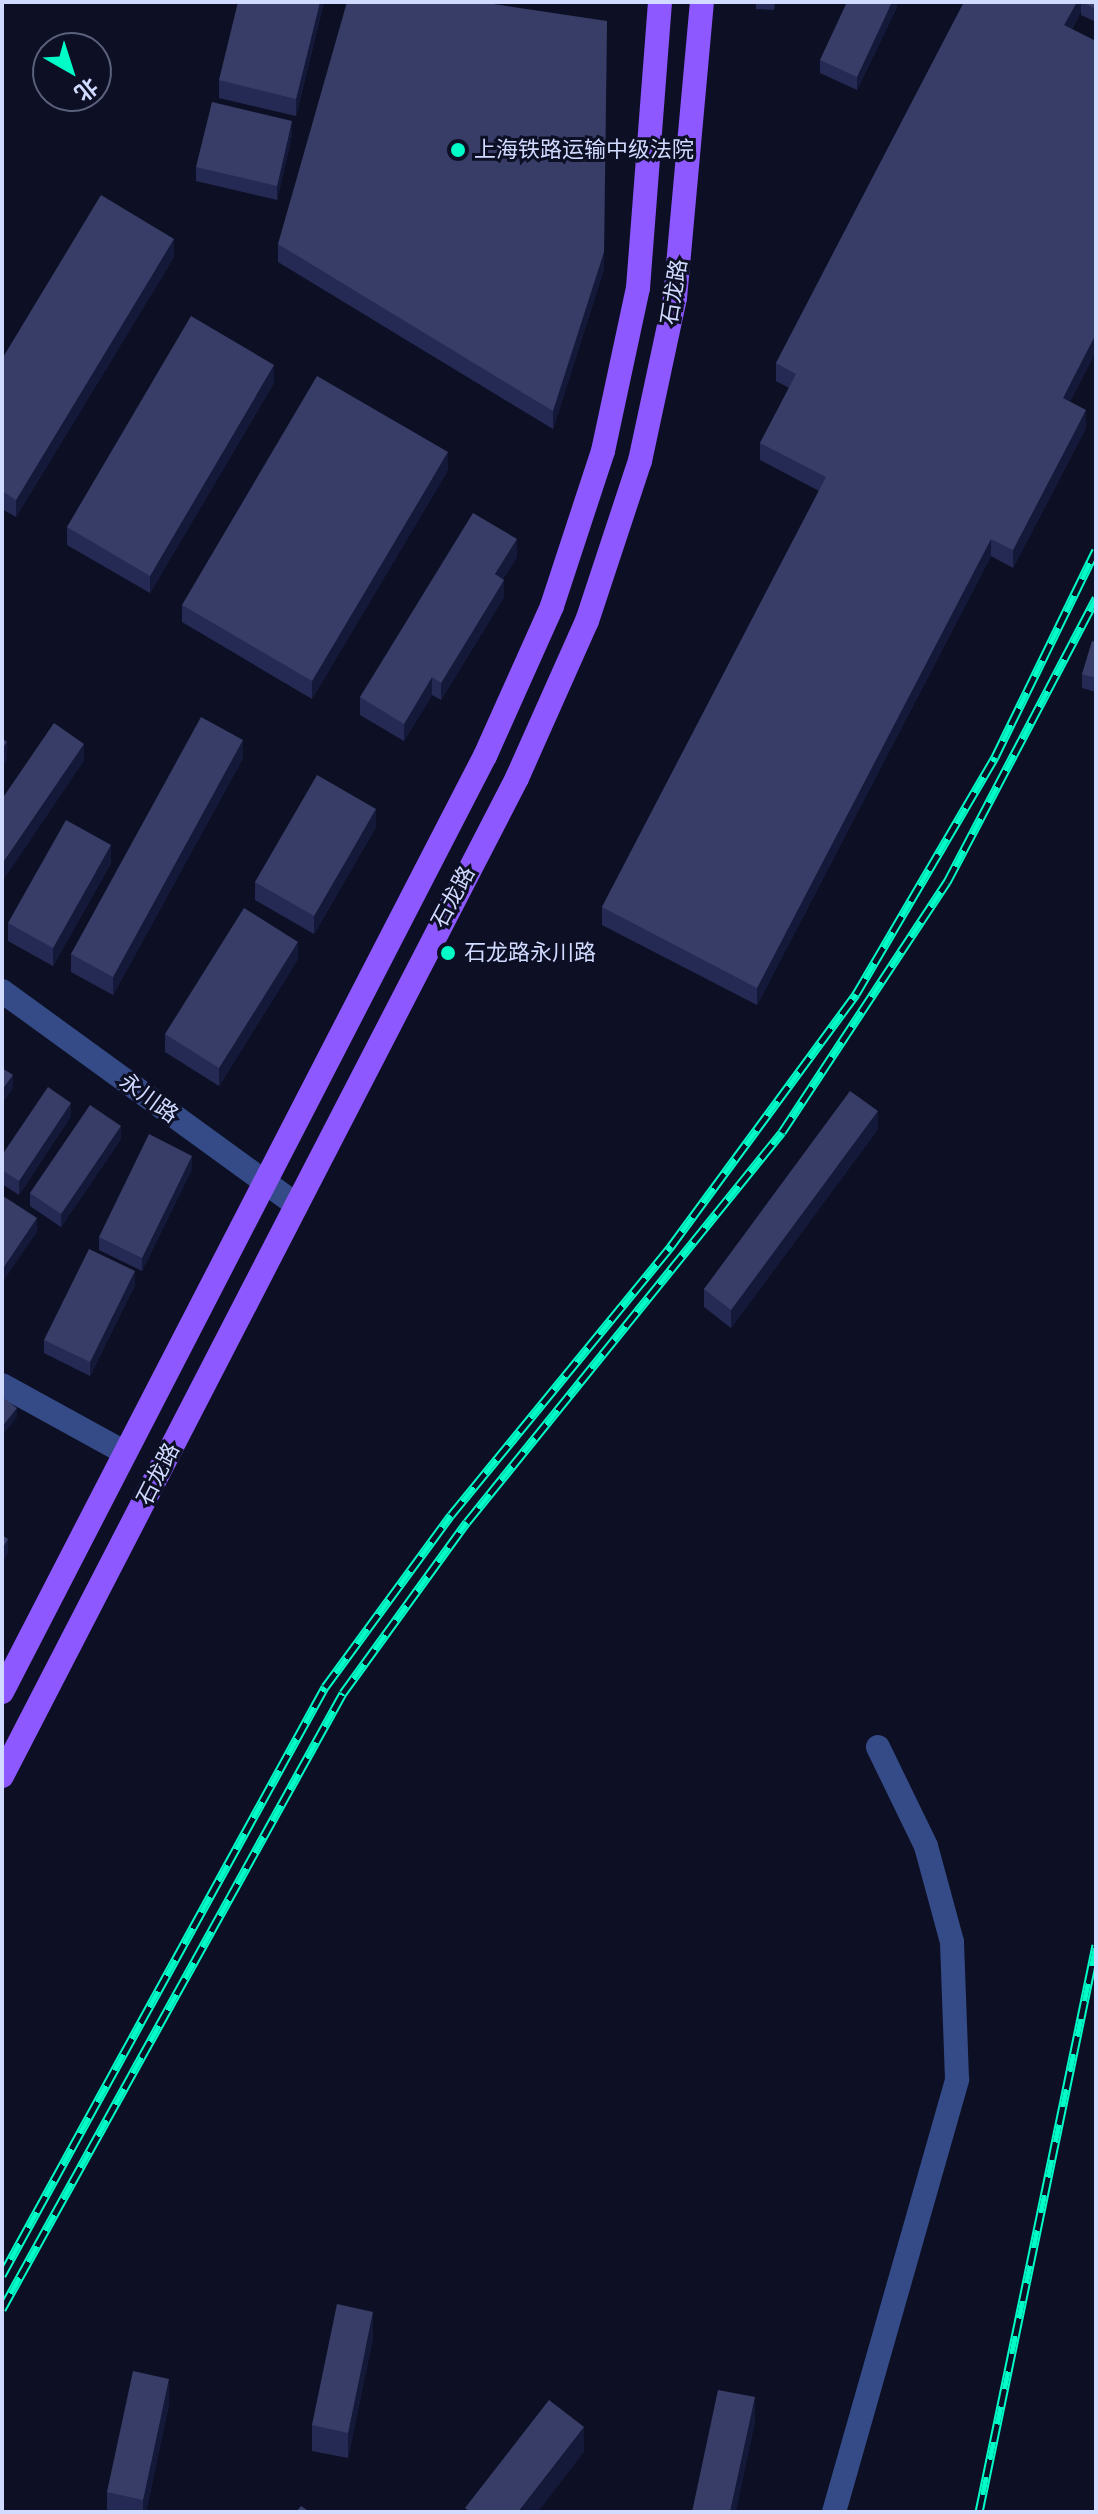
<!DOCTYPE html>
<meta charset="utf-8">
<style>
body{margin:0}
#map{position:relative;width:1098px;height:2514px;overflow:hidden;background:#0d1025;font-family:Signika,"Noto Sans SC",sans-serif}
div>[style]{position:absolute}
.minor>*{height:24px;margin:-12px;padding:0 12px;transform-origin:12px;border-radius:12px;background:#354b87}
.major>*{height:24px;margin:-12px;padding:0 12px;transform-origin:12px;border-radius:12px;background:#8d58ff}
.rail>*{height:9px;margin-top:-4.5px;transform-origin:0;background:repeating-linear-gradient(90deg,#0d1025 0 18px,#00fcc7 0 36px);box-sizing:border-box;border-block:2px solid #00fcc7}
.wall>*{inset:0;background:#252a54}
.shaded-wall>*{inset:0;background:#141839}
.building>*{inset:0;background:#373d66}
.dots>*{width:22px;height:22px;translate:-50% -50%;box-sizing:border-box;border:4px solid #0d1025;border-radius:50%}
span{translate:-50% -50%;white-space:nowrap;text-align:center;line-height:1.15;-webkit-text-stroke:6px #0d1025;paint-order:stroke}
.poi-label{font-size:22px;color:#d1daff}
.left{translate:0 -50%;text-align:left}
.street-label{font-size:22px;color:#d1daff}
.frame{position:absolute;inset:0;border:4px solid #d1daff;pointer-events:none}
.north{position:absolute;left:32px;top:32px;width:80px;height:80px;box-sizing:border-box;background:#0d1025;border:2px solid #5b617c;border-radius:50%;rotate:141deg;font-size:22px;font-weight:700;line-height:32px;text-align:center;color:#d1daff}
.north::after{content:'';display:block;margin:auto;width:28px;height:36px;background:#00fcc7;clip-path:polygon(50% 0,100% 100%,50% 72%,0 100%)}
</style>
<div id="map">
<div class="minor">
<i style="left:2px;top:991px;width:364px;rotate:36deg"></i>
<i style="left:2px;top:1385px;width:137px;rotate:28.8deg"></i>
<i style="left:834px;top:2512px;width:450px;rotate:-74.1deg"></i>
<i style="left:957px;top:2079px;width:137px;rotate:-92.1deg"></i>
<i style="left:952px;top:1942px;width:99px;rotate:-105.2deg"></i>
<i style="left:926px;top:1846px;width:110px;rotate:-115.9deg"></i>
</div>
<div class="major">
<i style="left:2px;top:1692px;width:1053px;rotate:-62.71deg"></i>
<i style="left:485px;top:756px;width:164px;rotate:-65.9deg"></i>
<i style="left:552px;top:606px;width:163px;rotate:-71.8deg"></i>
<i style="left:603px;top:451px;width:167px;rotate:-77.9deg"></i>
<i style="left:638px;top:288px;width:287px;rotate:-85.6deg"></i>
<i style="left:2px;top:1776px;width:1123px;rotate:-62.7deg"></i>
<i style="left:517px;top:778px;width:172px;rotate:-66deg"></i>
<i style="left:587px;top:621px;width:169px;rotate:-71.7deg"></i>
<i style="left:640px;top:461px;width:167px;rotate:-77.9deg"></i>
<i style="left:675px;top:298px;width:297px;rotate:-84.8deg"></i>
</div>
<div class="rail">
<i style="left:2px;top:2275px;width:671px;rotate:-61.22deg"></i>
<i style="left:325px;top:1687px;width:213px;rotate:-53.8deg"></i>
<i style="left:451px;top:1515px;width:348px;rotate:-50.7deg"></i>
<i style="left:671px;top:1246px;width:313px;rotate:-53.7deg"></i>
<i style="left:856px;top:994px;width:275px;rotate:-59.6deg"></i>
<i style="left:995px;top:757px;width:230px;rotate:-64deg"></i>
<i style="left:2px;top:2309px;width:704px;rotate:-61.03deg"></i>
<i style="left:343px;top:1693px;width:211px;rotate:-54.1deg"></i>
<i style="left:467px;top:1522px;width:501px;rotate:-51.07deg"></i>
<i style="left:782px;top:1132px;width:300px;rotate:-56.6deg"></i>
<i style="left:947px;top:882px;width:321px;rotate:-62.3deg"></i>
<i style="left:979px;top:2512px;width:579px;rotate:-78.34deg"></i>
</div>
<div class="wall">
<i style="clip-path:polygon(324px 2px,296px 116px,219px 98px,219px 80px)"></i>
<i style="clip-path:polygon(756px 2px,775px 2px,774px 10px,756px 9px)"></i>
<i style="clip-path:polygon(897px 2px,897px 7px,857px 90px,820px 73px,820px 60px)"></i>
<i style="clip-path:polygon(964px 2px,1096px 2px,1096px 22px,1081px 15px,1081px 11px,1072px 29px,1070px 402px,1086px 428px,1013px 568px,991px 556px,757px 1005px,602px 925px,602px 907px,819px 491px,760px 460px,760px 443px,789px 388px,776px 381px,776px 363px)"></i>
<i style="clip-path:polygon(292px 135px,277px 200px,196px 181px,196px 167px)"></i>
<i style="clip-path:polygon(278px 244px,604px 269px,553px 429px,278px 262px)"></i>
<i style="clip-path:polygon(174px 257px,16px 517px,2px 509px,2px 359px)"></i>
<i style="clip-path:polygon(274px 383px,150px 593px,67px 545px,67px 527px)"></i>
<i style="clip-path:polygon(448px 470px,312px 699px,182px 622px,182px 605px)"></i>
<i style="clip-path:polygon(517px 557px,503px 579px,504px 597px,441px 700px,432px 695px,404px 741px,360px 715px,360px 697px)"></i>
<i style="clip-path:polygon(1096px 642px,1096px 692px,1082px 688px,1082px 674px)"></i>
<i style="clip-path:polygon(243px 758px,113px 995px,71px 972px,71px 954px)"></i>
<i style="clip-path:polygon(376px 827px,314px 934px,255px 900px,255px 882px)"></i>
<i style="clip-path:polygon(111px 863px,53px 966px,8px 941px,8px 923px)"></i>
<i style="clip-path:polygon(298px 959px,219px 1086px,165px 1052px,165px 1034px)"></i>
<i style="clip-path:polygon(71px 1116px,19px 1195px,2px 1184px,2px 1155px)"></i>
<i style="clip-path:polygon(878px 1129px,731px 1328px,704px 1307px,704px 1289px)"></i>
<i style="clip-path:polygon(121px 1139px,61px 1227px,30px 1206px,30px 1193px)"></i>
<i style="clip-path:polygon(192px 1169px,142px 1271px,99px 1250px,99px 1237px)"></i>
<i style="clip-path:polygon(135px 1285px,90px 1376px,44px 1353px,44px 1340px)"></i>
<i style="clip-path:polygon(373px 2338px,348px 2458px,312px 2451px,312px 2425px)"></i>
<i style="clip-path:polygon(169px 2404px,146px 2512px,107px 2512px,107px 2492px)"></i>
</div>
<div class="shaded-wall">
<i style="clip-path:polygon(320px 2px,324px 2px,296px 116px,296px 99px)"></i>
<i style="clip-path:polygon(892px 2px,897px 2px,897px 7px,857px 90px,857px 77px)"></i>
<i style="clip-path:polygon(1077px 2px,1081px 2px,1081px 11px,1064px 43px,1064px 25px)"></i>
<i style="clip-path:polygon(607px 39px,604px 269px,553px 429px,553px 411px)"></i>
<i style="clip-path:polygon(292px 121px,292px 135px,277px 200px,277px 186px)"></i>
<i style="clip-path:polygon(174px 239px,174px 257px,16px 517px,16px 500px)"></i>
<i style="clip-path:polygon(1096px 334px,1096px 352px,1063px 416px,1063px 398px)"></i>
<i style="clip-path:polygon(274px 365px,274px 383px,150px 593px,150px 576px)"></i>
<i style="clip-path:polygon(1086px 410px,1086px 428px,1013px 568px,1013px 550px)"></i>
<i style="clip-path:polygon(448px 452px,448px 470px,312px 699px,312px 681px)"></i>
<i style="clip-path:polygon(517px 539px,517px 557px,495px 592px,495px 574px)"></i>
<i style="clip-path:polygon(991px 539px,991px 556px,757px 1005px,757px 988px)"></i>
<i style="clip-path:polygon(504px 580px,504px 597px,441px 700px,441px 683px)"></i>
<i style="clip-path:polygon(432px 677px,432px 695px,404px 741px,404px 724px)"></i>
<i style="clip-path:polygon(243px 740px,243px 758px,113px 995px,113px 977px)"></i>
<i style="clip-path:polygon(7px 742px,7px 760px,2px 767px,2px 749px)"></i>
<i style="clip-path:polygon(84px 744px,84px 761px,2px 882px,2px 864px)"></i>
<i style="clip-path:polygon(376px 809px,376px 827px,314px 934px,314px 916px)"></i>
<i style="clip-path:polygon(111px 845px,111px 863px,53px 966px,53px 948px)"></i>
<i style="clip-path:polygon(298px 942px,298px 959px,219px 1086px,219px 1068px)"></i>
<i style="clip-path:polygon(13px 1075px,13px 1088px,2px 1104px,2px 1090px)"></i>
<i style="clip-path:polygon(71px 1103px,71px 1116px,19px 1195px,19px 1181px)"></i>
<i style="clip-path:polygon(878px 1111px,878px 1129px,731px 1328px,731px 1310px)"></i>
<i style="clip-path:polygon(121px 1126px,121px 1139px,61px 1227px,61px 1214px)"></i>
<i style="clip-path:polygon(192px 1156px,192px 1169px,142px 1271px,142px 1258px)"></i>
<i style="clip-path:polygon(37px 1218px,37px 1232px,2px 1283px,2px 1270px)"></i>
<i style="clip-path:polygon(135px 1271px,135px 1285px,90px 1376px,90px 1362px)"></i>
<i style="clip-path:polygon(17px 1408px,17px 1417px,2px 1436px,2px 1427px)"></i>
<i style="clip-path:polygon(8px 1539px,8px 1553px,2px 1564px,2px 1550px)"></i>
<i style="clip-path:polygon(373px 2312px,373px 2338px,348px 2458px,348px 2433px)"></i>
<i style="clip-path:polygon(169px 2379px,169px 2404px,146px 2512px,143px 2512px,143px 2500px)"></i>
<i style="clip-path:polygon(755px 2397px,755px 2423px,736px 2512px,730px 2512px)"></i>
<i style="clip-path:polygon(584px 2427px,584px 2452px,538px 2512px,518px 2512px)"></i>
</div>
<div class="building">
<i style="clip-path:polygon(238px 2px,320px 2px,296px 99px,219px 80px)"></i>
<i style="clip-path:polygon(347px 2px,480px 2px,607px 21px,604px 252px,553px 411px,278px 244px)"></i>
<i style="clip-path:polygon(847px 2px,892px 2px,857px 77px,820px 60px)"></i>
<i style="clip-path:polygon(964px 2px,1077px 2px,1064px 25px,1096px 41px,1096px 334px,1063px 398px,1086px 410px,1013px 550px,991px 539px,757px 988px,602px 907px,826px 477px,760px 443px,796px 374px,776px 363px)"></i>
<i style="clip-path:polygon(1082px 2px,1096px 2px,1096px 9px)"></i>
<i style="clip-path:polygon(212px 102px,292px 121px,277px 186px,196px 167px)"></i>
<i style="clip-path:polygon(101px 195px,174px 239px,16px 500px,2px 491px,2px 359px)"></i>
<i style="clip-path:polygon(191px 316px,274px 365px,150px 576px,67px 527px)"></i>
<i style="clip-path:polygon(317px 376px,448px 452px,312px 681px,182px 605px)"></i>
<i style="clip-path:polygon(473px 513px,517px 539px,495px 574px,504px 580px,441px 683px,432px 677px,404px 724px,360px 697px)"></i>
<i style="clip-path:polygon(1092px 641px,1096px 642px,1096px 678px,1082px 674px)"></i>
<i style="clip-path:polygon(201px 717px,243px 740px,113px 977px,71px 954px)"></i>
<i style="clip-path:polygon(54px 723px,84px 744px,2px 864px,2px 799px)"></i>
<i style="clip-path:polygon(2px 738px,7px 742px,2px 749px)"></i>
<i style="clip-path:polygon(317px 775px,376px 809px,314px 916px,255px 882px)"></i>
<i style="clip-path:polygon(66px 820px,111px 845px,53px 948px,8px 923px)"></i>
<i style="clip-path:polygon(244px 908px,298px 942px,219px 1068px,165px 1034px)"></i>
<i style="clip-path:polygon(2px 1068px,13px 1075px,2px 1090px)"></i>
<i style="clip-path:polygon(48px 1087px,71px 1103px,19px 1181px,2px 1170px,2px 1155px)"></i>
<i style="clip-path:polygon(850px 1091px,878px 1111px,731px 1310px,704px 1289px)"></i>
<i style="clip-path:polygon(90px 1105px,121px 1126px,61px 1214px,30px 1193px)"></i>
<i style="clip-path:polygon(149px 1134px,192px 1156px,142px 1258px,99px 1237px)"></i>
<i style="clip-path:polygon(3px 1196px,37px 1218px,2px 1270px,2px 1197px)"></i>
<i style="clip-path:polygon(89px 1249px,135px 1271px,90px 1362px,44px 1340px)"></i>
<i style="clip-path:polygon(2px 1397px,17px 1408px,2px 1427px)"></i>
<i style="clip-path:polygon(2px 1535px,8px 1539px,2px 1550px)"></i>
<i style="clip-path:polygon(337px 2304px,373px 2312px,348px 2433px,312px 2425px)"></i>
<i style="clip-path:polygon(133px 2371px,169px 2379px,143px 2500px,107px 2492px)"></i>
<i style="clip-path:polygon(718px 2390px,755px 2397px,730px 2512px,692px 2512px)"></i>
<i style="clip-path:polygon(549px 2400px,584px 2427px,518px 2512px,470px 2512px,465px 2508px)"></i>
<i style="clip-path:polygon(301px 2506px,310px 2512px,296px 2512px)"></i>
</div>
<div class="dots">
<i style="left:458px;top:150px;background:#00fcc7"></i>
<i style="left:448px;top:953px;background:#00fcc7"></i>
</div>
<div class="poi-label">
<span class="left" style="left:474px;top:150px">上海铁路运输中级法院</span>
<span class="left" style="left:464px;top:953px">石龙路永川路</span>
</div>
<div class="street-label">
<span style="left:674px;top:292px;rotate:-81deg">石龙路</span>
<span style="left:453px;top:897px;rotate:-62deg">石龙路</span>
<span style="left:149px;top:1098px;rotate:36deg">永川路</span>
<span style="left:158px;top:1474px;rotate:-63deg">石龙路</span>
</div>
<div class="frame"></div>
<div class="north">北</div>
</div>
